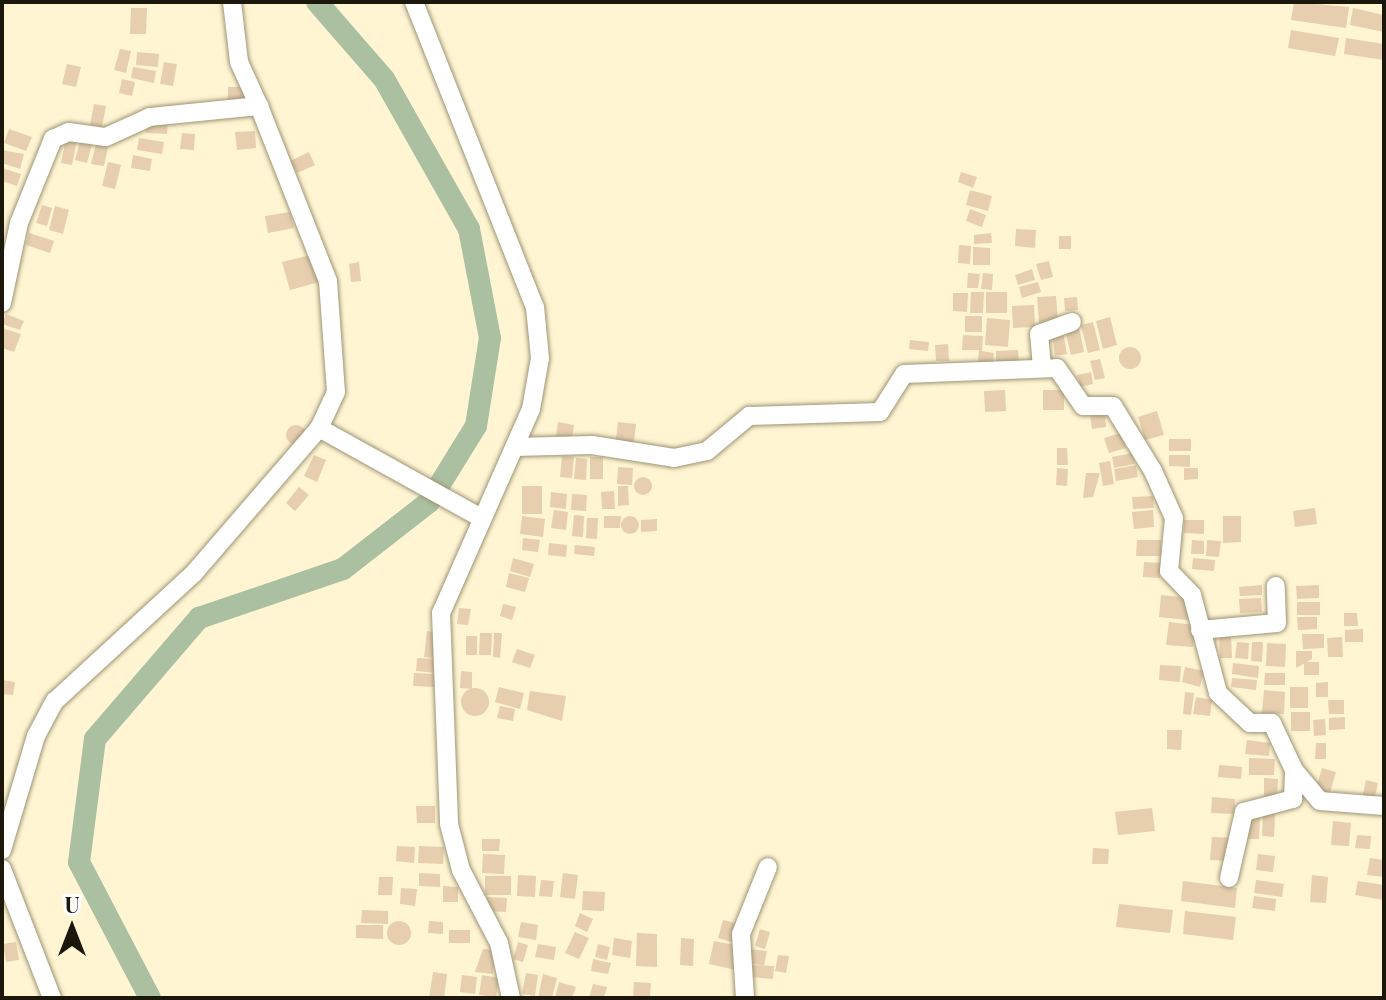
<!DOCTYPE html>
<style>
body{margin:0}
#map{position:relative;width:1386px;height:1000px;overflow:hidden;background:#fff5d3;font-family:"Playfair Display",serif}
div>[style]{position:absolute}
.river>*{height:22px;margin:-11px;padding:0 11px;transform-origin:11px;border-radius:11px;background:#abc0a0}
.building>*{inset:0;background:#e7ceaf}
.round{border-radius:50%}
.roads{filter:drop-shadow(0 0 2px #9d9474) drop-shadow(0 0 2px #9d9474)}
.minor>*{height:18px;margin:-9px;padding:0 9px;transform-origin:9px;border-radius:9px;background:#fff}
span{translate:-50% -50%;white-space:nowrap;text-align:center;line-height:1.15;-webkit-text-stroke:7px #fff;paint-order:stroke}
.frame{position:absolute;inset:0;border:4px solid #1b170b;pointer-events:none}
.north{position:absolute;left:32px;top:888px;width:80px;height:80px;-webkit-text-stroke:6px #fff;paint-order:stroke;rotate:0deg;font-size:22px;font-weight:700;line-height:32px;text-align:center;color:#1b170b}
.north::after{content:'';display:block;margin:auto;width:28px;height:36px;background:#1b170b;clip-path:polygon(50% 0,100% 100%,50% 72%,0 100%)}
</style>
<div id="map">
<div class="river">
<i style="left:150px;top:998px;width:153px;rotate:-117.6deg"></i>
<i style="left:79px;top:862px;width:124px;rotate:-82.6deg"></i>
<i style="left:95px;top:739px;width:160px;rotate:-49.3deg"></i>
<i style="left:199px;top:618px;width:152px;rotate:-18.8deg"></i>
<i style="left:343px;top:569px;width:109px;rotate:-37.9deg"></i>
<i style="left:429px;top:502px;width:89px;rotate:-58.3deg"></i>
<i style="left:476px;top:426px;width:89px;rotate:-81deg"></i>
<i style="left:490px;top:338px;width:111px;rotate:-100.9deg"></i>
<i style="left:469px;top:229px;width:172px;rotate:-119.5deg"></i>
<i style="left:384px;top:79px;width:102px;rotate:-131deg"></i>
</div>
<div class="building">
<i style="clip-path:polygon(1294px 2px,1349px 7px,1346px 28px,1291px 20px)"></i>
<i style="clip-path:polygon(131px 8px,147px 8px,146px 34px,130px 34px)"></i>
<i style="clip-path:polygon(1353px 8px,1384px 15px,1384px 32px,1350px 25px)"></i>
<i style="clip-path:polygon(1291px 30px,1339px 38px,1335px 56px,1288px 48px)"></i>
<i style="clip-path:polygon(1346px 38px,1384px 44px,1384px 60px,1344px 54px)"></i>
<i style="clip-path:polygon(120px 49px,131px 51px,126px 73px,114px 70px)"></i>
<i style="clip-path:polygon(137px 52px,159px 54px,158px 67px,136px 65px)"></i>
<i style="clip-path:polygon(164px 62px,177px 64px,173px 86px,160px 84px)"></i>
<i style="clip-path:polygon(67px 64px,81px 67px,76px 87px,62px 84px)"></i>
<i style="clip-path:polygon(133px 67px,156px 71px,154px 83px,131px 78px)"></i>
<i style="clip-path:polygon(122px 79px,135px 82px,132px 96px,119px 93px)"></i>
<i style="clip-path:polygon(228px 87px,246px 87px,246px 102px,228px 102px)"></i>
<i style="clip-path:polygon(94px 104px,106px 106px,102px 127px,90px 125px)"></i>
<i style="clip-path:polygon(147px 119px,168px 121px,167px 134px,146px 133px)"></i>
<i style="clip-path:polygon(9px 129px,32px 137px,26px 151px,4px 143px)"></i>
<i style="clip-path:polygon(255px 131px,256px 148px,237px 150px,235px 132px)"></i>
<i style="clip-path:polygon(182px 133px,195px 134px,194px 150px,180px 149px)"></i>
<i style="clip-path:polygon(66px 138px,77px 140px,72px 165px,61px 163px)"></i>
<i style="clip-path:polygon(139px 138px,164px 142px,162px 154px,137px 150px)"></i>
<i style="clip-path:polygon(80px 141px,92px 144px,87px 163px,75px 160px)"></i>
<i style="clip-path:polygon(96px 144px,108px 147px,104px 166px,91px 164px)"></i>
<i style="clip-path:polygon(2px 150px,24px 154px,20px 169px,2px 163px)"></i>
<i style="clip-path:polygon(309px 152px,315px 165px,297px 173px,290px 161px)"></i>
<i style="clip-path:polygon(133px 155px,152px 159px,150px 171px,131px 168px)"></i>
<i style="clip-path:polygon(108px 162px,121px 165px,115px 189px,102px 186px)"></i>
<i style="clip-path:polygon(2px 168px,21px 174px,17px 186px,2px 181px)"></i>
<i style="clip-path:polygon(961px 172px,977px 177px,973px 188px,958px 182px)"></i>
<i style="clip-path:polygon(970px 190px,992px 196px,988px 211px,966px 205px)"></i>
<i style="clip-path:polygon(42px 205px,52px 208px,47px 226px,36px 223px)"></i>
<i style="clip-path:polygon(55px 206px,69px 210px,63px 234px,49px 230px)"></i>
<i style="clip-path:polygon(970px 209px,986px 215px,982px 227px,966px 221px)"></i>
<i style="clip-path:polygon(290px 212px,294px 228px,268px 233px,265px 216px)"></i>
<i style="clip-path:polygon(1016px 229px,1036px 230px,1035px 248px,1015px 246px)"></i>
<i style="clip-path:polygon(29px 233px,54px 241px,50px 253px,26px 245px)"></i>
<i style="clip-path:polygon(991px 233px,992px 243px,974px 244px,974px 235px)"></i>
<i style="clip-path:polygon(1059px 236px,1071px 236px,1071px 249px,1059px 249px)"></i>
<i style="clip-path:polygon(959px 245px,971px 246px,970px 264px,958px 263px)"></i>
<i style="clip-path:polygon(973px 247px,990px 248px,990px 265px,973px 265px)"></i>
<i style="clip-path:polygon(311px 255px,319px 282px,290px 290px,282px 262px)"></i>
<i style="clip-path:polygon(1049px 261px,1053px 277px,1041px 280px,1036px 264px)"></i>
<i style="clip-path:polygon(359px 262px,361px 281px,351px 282px,349px 264px)"></i>
<i style="clip-path:polygon(1032px 269px,1035px 280px,1018px 285px,1015px 275px)"></i>
<i style="clip-path:polygon(968px 273px,980px 274px,978px 288px,967px 288px)"></i>
<i style="clip-path:polygon(983px 273px,993px 274px,992px 290px,981px 289px)"></i>
<i style="clip-path:polygon(1038px 282px,1041px 292px,1022px 298px,1019px 287px)"></i>
<i style="clip-path:polygon(971px 292px,984px 292px,983px 313px,970px 313px)"></i>
<i style="clip-path:polygon(986px 292px,1007px 292px,1007px 313px,986px 313px)"></i>
<i style="clip-path:polygon(953px 293px,968px 293px,967px 312px,953px 311px)"></i>
<i style="clip-path:polygon(1056px 296px,1058px 322px,1039px 323px,1037px 297px)"></i>
<i style="clip-path:polygon(1077px 297px,1078px 310px,1065px 311px,1064px 298px)"></i>
<i style="clip-path:polygon(1034px 305px,1035px 327px,1013px 328px,1012px 306px)"></i>
<i style="clip-path:polygon(6px 314px,24px 321px,20px 330px,2px 324px)"></i>
<i style="clip-path:polygon(965px 316px,982px 316px,982px 332px,965px 332px)"></i>
<i style="clip-path:polygon(1110px 317px,1117px 345px,1103px 349px,1096px 321px)"></i>
<i style="clip-path:polygon(987px 318px,1010px 320px,1008px 347px,985px 345px)"></i>
<i style="clip-path:polygon(1093px 322px,1100px 350px,1088px 353px,1081px 325px)"></i>
<i style="clip-path:polygon(2px 328px,21px 334px,14px 352px,2px 348px)"></i>
<i style="clip-path:polygon(1079px 328px,1084px 352px,1071px 355px,1065px 330px)"></i>
<i style="clip-path:polygon(1063px 332px,1067px 354px,1055px 356px,1052px 334px)"></i>
<i style="clip-path:polygon(963px 335px,983px 336px,982px 351px,994px 353px,993px 363px,978px 362px,979px 350px,962px 350px)"></i>
<i style="clip-path:polygon(910px 340px,929px 342px,928px 351px,909px 349px)"></i>
<i style="clip-path:polygon(948px 344px,949px 361px,936px 361px,935px 345px)"></i>
<i class="round" style="left:1119px;top:347px;width:22px;height:22px"></i>
<i style="clip-path:polygon(1018px 350px,1019px 366px,996px 367px,996px 351px)"></i>
<i style="clip-path:polygon(1100px 359px,1105px 378px,1095px 380px,1090px 361px)"></i>
<i style="clip-path:polygon(1091px 372px,1093px 384px,1080px 387px,1077px 375px)"></i>
<i style="clip-path:polygon(1005px 390px,1006px 411px,985px 412px,984px 391px)"></i>
<i style="clip-path:polygon(1043px 390px,1064px 390px,1064px 410px,1043px 410px)"></i>
<i style="clip-path:polygon(1157px 411px,1164px 435px,1145px 440px,1138px 417px)"></i>
<i style="clip-path:polygon(1105px 413px,1106px 427px,1092px 429px,1090px 414px)"></i>
<i style="clip-path:polygon(558px 422px,574px 425px,571px 444px,555px 442px)"></i>
<i style="clip-path:polygon(618px 422px,636px 424px,633px 450px,615px 448px)"></i>
<i class="round" style="left:286px;top:425px;width:20px;height:20px"></i>
<i style="clip-path:polygon(1121px 433px,1126px 448px,1109px 453px,1104px 438px)"></i>
<i style="clip-path:polygon(1169px 439px,1191px 439px,1191px 451px,1169px 451px)"></i>
<i style="clip-path:polygon(1057px 448px,1067px 448px,1068px 465px,1057px 465px)"></i>
<i style="clip-path:polygon(1133px 453px,1135px 464px,1114px 468px,1112px 457px)"></i>
<i style="clip-path:polygon(314px 455px,326px 460px,317px 482px,304px 476px)"></i>
<i style="clip-path:polygon(1169px 455px,1190px 455px,1190px 467px,1169px 466px)"></i>
<i style="clip-path:polygon(562px 456px,574px 457px,572px 478px,560px 477px)"></i>
<i style="clip-path:polygon(590px 457px,603px 457px,603px 479px,590px 479px)"></i>
<i style="clip-path:polygon(576px 458px,587px 459px,586px 480px,574px 479px)"></i>
<i style="clip-path:polygon(1110px 461px,1114px 484px,1103px 486px,1099px 463px)"></i>
<i style="clip-path:polygon(1136px 465px,1138px 477px,1116px 481px,1114px 469px)"></i>
<i style="clip-path:polygon(618px 467px,633px 468px,632px 485px,617px 484px)"></i>
<i style="clip-path:polygon(1057px 468px,1068px 469px,1067px 486px,1056px 485px)"></i>
<i style="clip-path:polygon(1184px 468px,1198px 468px,1198px 479px,1184px 480px)"></i>
<i style="clip-path:polygon(1086px 473px,1100px 473px,1093px 497px,1083px 498px)"></i>
<i class="round" style="left:634px;top:477px;width:18px;height:18px"></i>
<i style="clip-path:polygon(522px 486px,542px 486px,542px 514px,522px 514px)"></i>
<i style="clip-path:polygon(618px 486px,628px 486px,629px 505px,618px 506px)"></i>
<i style="clip-path:polygon(299px 487px,309px 495px,295px 511px,286px 503px)"></i>
<i style="clip-path:polygon(614px 491px,615px 509px,602px 509px,601px 492px)"></i>
<i style="clip-path:polygon(551px 492px,567px 494px,566px 509px,550px 507px)"></i>
<i style="clip-path:polygon(572px 494px,587px 495px,586px 511px,571px 510px)"></i>
<i style="clip-path:polygon(1153px 496px,1154px 508px,1133px 509px,1132px 497px)"></i>
<i style="clip-path:polygon(1315px 508px,1317px 524px,1295px 527px,1293px 511px)"></i>
<i style="clip-path:polygon(554px 510px,568px 512px,566px 530px,551px 528px)"></i>
<i style="clip-path:polygon(1153px 510px,1154px 527px,1134px 529px,1132px 512px)"></i>
<i style="clip-path:polygon(574px 515px,584px 516px,583px 537px,572px 536px)"></i>
<i style="clip-path:polygon(522px 516px,545px 519px,543px 537px,520px 534px)"></i>
<i style="clip-path:polygon(604px 516px,621px 516px,620px 528px,604px 528px)"></i>
<i style="clip-path:polygon(1223px 516px,1241px 516px,1241px 542px,1223px 543px)"></i>
<i class="round" style="left:621px;top:516px;width:18px;height:18px"></i>
<i style="clip-path:polygon(587px 518px,598px 518px,597px 539px,586px 538px)"></i>
<i style="clip-path:polygon(657px 519px,657px 531px,641px 532px,641px 520px)"></i>
<i style="clip-path:polygon(1184px 520px,1204px 520px,1204px 534px,1184px 533px)"></i>
<i style="clip-path:polygon(523px 538px,540px 540px,538px 552px,522px 550px)"></i>
<i style="clip-path:polygon(1137px 540px,1161px 540px,1161px 556px,1136px 556px)"></i>
<i style="clip-path:polygon(1192px 540px,1204px 541px,1204px 554px,1191px 554px)"></i>
<i style="clip-path:polygon(1207px 540px,1221px 541px,1219px 557px,1206px 556px)"></i>
<i style="clip-path:polygon(549px 543px,567px 545px,566px 557px,548px 555px)"></i>
<i style="clip-path:polygon(575px 545px,595px 547px,594px 556px,574px 554px)"></i>
<i style="clip-path:polygon(513px 558px,534px 564px,530px 577px,510px 571px)"></i>
<i style="clip-path:polygon(1193px 558px,1215px 560px,1214px 571px,1192px 569px)"></i>
<i style="clip-path:polygon(1144px 562px,1161px 563px,1160px 578px,1143px 577px)"></i>
<i style="clip-path:polygon(509px 573px,529px 578px,525px 592px,506px 587px)"></i>
<i style="clip-path:polygon(1262px 585px,1262px 595px,1240px 596px,1239px 587px)"></i>
<i style="clip-path:polygon(1319px 585px,1319px 598px,1297px 599px,1296px 586px)"></i>
<i style="clip-path:polygon(1161px 595px,1190px 598px,1188px 620px,1159px 617px)"></i>
<i style="clip-path:polygon(1261px 598px,1262px 612px,1240px 613px,1239px 599px)"></i>
<i style="clip-path:polygon(1297px 602px,1320px 602px,1320px 615px,1297px 615px)"></i>
<i style="clip-path:polygon(503px 604px,516px 607px,512px 620px,500px 616px)"></i>
<i style="clip-path:polygon(459px 608px,471px 609px,468px 625px,457px 624px)"></i>
<i style="clip-path:polygon(1344px 613px,1357px 613px,1358px 626px,1344px 626px)"></i>
<i style="clip-path:polygon(1297px 617px,1317px 617px,1317px 629px,1298px 630px)"></i>
<i style="clip-path:polygon(1169px 622px,1195px 625px,1193px 647px,1166px 645px)"></i>
<i style="clip-path:polygon(1363px 629px,1363px 642px,1345px 642px,1345px 630px)"></i>
<i style="clip-path:polygon(427px 631px,438px 633px,435px 658px,424px 657px)"></i>
<i style="clip-path:polygon(480px 633px,492px 633px,491px 655px,479px 655px)"></i>
<i style="clip-path:polygon(494px 633px,502px 633px,500px 658px,493px 657px)"></i>
<i style="clip-path:polygon(1302px 634px,1324px 634px,1324px 648px,1303px 649px)"></i>
<i style="clip-path:polygon(1219px 635px,1231px 635px,1232px 658px,1220px 658px)"></i>
<i style="clip-path:polygon(466px 636px,477px 636px,477px 655px,466px 655px)"></i>
<i style="clip-path:polygon(1342px 637px,1343px 657px,1328px 657px,1327px 638px)"></i>
<i style="clip-path:polygon(1237px 642px,1249px 643px,1248px 659px,1235px 658px)"></i>
<i style="clip-path:polygon(1252px 642px,1263px 642px,1262px 662px,1251px 661px)"></i>
<i style="clip-path:polygon(1267px 643px,1286px 644px,1285px 667px,1266px 666px)"></i>
<i style="clip-path:polygon(517px 649px,535px 655px,530px 668px,512px 662px)"></i>
<i style="clip-path:polygon(1296px 651px,1312px 651px,1312px 659px,1296px 668px)"></i>
<i style="clip-path:polygon(417px 658px,437px 659px,436px 673px,416px 671px)"></i>
<i style="clip-path:polygon(1304px 662px,1319px 662px,1319px 675px,1304px 675px)"></i>
<i style="clip-path:polygon(1233px 663px,1259px 666px,1258px 678px,1232px 674px)"></i>
<i style="clip-path:polygon(1160px 665px,1181px 666px,1180px 682px,1159px 680px)"></i>
<i style="clip-path:polygon(1185px 667px,1204px 671px,1200px 687px,1182px 682px)"></i>
<i style="clip-path:polygon(461px 671px,472px 672px,472px 689px,460px 688px)"></i>
<i style="clip-path:polygon(414px 673px,437px 674px,436px 687px,413px 686px)"></i>
<i style="clip-path:polygon(1265px 673px,1285px 673px,1285px 685px,1264px 685px)"></i>
<i style="clip-path:polygon(1232px 678px,1257px 680px,1256px 690px,1231px 687px)"></i>
<i style="clip-path:polygon(2px 680px,15px 682px,13px 695px,2px 694px)"></i>
<i style="clip-path:polygon(1328px 682px,1328px 697px,1316px 697px,1316px 683px)"></i>
<i style="clip-path:polygon(499px 687px,524px 693px,520px 709px,495px 702px)"></i>
<i style="clip-path:polygon(1290px 687px,1308px 687px,1308px 708px,1290px 708px)"></i>
<i class="round" style="left:461px;top:688px;width:28px;height:28px"></i>
<i style="clip-path:polygon(1264px 690px,1285px 692px,1284px 714px,1262px 713px)"></i>
<i style="clip-path:polygon(530px 691px,566px 696px,562px 721px,527px 710px)"></i>
<i style="clip-path:polygon(1185px 692px,1194px 693px,1191px 715px,1183px 714px)"></i>
<i style="clip-path:polygon(1196px 697px,1212px 700px,1210px 716px,1193px 714px)"></i>
<i style="clip-path:polygon(1328px 700px,1344px 700px,1344px 714px,1329px 714px)"></i>
<i style="clip-path:polygon(500px 706px,515px 709px,513px 721px,497px 718px)"></i>
<i style="clip-path:polygon(1291px 712px,1310px 712px,1310px 731px,1291px 731px)"></i>
<i style="clip-path:polygon(1345px 717px,1345px 729px,1329px 730px,1329px 718px)"></i>
<i style="clip-path:polygon(1325px 719px,1326px 735px,1314px 736px,1313px 720px)"></i>
<i style="clip-path:polygon(1167px 730px,1182px 730px,1181px 750px,1167px 749px)"></i>
<i style="clip-path:polygon(1247px 740px,1270px 743px,1269px 756px,1245px 754px)"></i>
<i style="clip-path:polygon(1316px 743px,1326px 743px,1326px 759px,1315px 759px)"></i>
<i style="clip-path:polygon(1249px 758px,1275px 759px,1274px 775px,1249px 775px)"></i>
<i style="clip-path:polygon(1219px 765px,1242px 767px,1241px 779px,1218px 777px)"></i>
<i style="clip-path:polygon(1322px 768px,1336px 772px,1329px 796px,1315px 792px)"></i>
<i style="clip-path:polygon(1264px 778px,1278px 779px,1277px 799px,1264px 799px)"></i>
<i style="clip-path:polygon(1366px 780px,1378px 783px,1374px 801px,1362px 798px)"></i>
<i style="clip-path:polygon(1212px 797px,1235px 799px,1234px 814px,1211px 813px)"></i>
<i style="clip-path:polygon(416px 806px,435px 806px,435px 823px,417px 823px)"></i>
<i style="clip-path:polygon(1152px 808px,1155px 831px,1118px 835px,1115px 812px)"></i>
<i style="clip-path:polygon(1263px 813px,1275px 814px,1274px 837px,1262px 836px)"></i>
<i style="clip-path:polygon(1249px 815px,1260px 816px,1259px 839px,1248px 839px)"></i>
<i style="clip-path:polygon(1333px 821px,1351px 823px,1349px 846px,1331px 845px)"></i>
<i style="clip-path:polygon(1357px 835px,1371px 836px,1370px 849px,1355px 848px)"></i>
<i style="clip-path:polygon(1212px 837px,1232px 838px,1231px 861px,1210px 860px)"></i>
<i style="clip-path:polygon(482px 839px,500px 839px,499px 851px,482px 851px)"></i>
<i style="clip-path:polygon(397px 846px,415px 847px,414px 863px,396px 861px)"></i>
<i style="clip-path:polygon(419px 846px,444px 847px,443px 864px,418px 863px)"></i>
<i style="clip-path:polygon(1093px 848px,1109px 849px,1108px 864px,1092px 864px)"></i>
<i style="clip-path:polygon(483px 854px,505px 855px,504px 874px,482px 873px)"></i>
<i style="clip-path:polygon(1258px 854px,1275px 856px,1273px 872px,1256px 870px)"></i>
<i style="clip-path:polygon(1370px 858px,1384px 860px,1384px 877px,1367px 875px)"></i>
<i style="clip-path:polygon(419px 873px,440px 874px,440px 887px,419px 886px)"></i>
<i style="clip-path:polygon(563px 873px,578px 875px,575px 899px,560px 897px)"></i>
<i style="clip-path:polygon(518px 875px,536px 876px,535px 897px,517px 896px)"></i>
<i style="clip-path:polygon(1312px 875px,1328px 877px,1326px 903px,1310px 902px)"></i>
<i style="clip-path:polygon(485px 876px,511px 876px,511px 895px,485px 895px)"></i>
<i style="clip-path:polygon(379px 877px,393px 877px,392px 895px,378px 895px)"></i>
<i style="clip-path:polygon(541px 880px,554px 881px,552px 897px,539px 896px)"></i>
<i style="clip-path:polygon(1256px 880px,1284px 884px,1282px 897px,1254px 893px)"></i>
<i style="clip-path:polygon(1183px 881px,1237px 888px,1235px 908px,1181px 901px)"></i>
<i style="clip-path:polygon(1358px 881px,1384px 885px,1384px 900px,1355px 895px)"></i>
<i style="clip-path:polygon(443px 886px,458px 887px,458px 902px,443px 902px)"></i>
<i style="clip-path:polygon(401px 888px,417px 889px,415px 906px,400px 904px)"></i>
<i style="clip-path:polygon(583px 891px,605px 892px,604px 911px,582px 910px)"></i>
<i style="clip-path:polygon(1254px 896px,1276px 899px,1275px 911px,1252px 908px)"></i>
<i style="clip-path:polygon(487px 897px,507px 898px,506px 912px,486px 911px)"></i>
<i style="clip-path:polygon(1119px 904px,1173px 910px,1170px 933px,1116px 927px)"></i>
<i style="clip-path:polygon(362px 910px,388px 911px,388px 924px,361px 923px)"></i>
<i style="clip-path:polygon(1185px 911px,1236px 917px,1233px 940px,1183px 934px)"></i>
<i style="clip-path:polygon(580px 913px,593px 919px,587px 932px,575px 926px)"></i>
<i style="clip-path:polygon(723px 920px,744px 925px,738px 944px,718px 938px)"></i>
<i class="round" style="left:387px;top:921px;width:24px;height:24px"></i>
<i style="clip-path:polygon(429px 921px,443px 922px,443px 934px,428px 933px)"></i>
<i style="clip-path:polygon(521px 922px,538px 925px,536px 940px,518px 937px)"></i>
<i style="clip-path:polygon(356px 925px,383px 925px,383px 939px,356px 938px)"></i>
<i style="clip-path:polygon(760px 929px,770px 932px,765px 949px,755px 946px)"></i>
<i style="clip-path:polygon(449px 930px,470px 930px,470px 943px,449px 943px)"></i>
<i style="clip-path:polygon(575px 932px,589px 938px,579px 959px,565px 953px)"></i>
<i style="clip-path:polygon(637px 933px,657px 934px,657px 967px,636px 966px)"></i>
<i style="clip-path:polygon(614px 938px,632px 941px,630px 958px,612px 955px)"></i>
<i style="clip-path:polygon(681px 938px,694px 939px,693px 966px,680px 965px)"></i>
<i style="clip-path:polygon(714px 941px,740px 946px,736px 970px,709px 964px)"></i>
<i style="clip-path:polygon(16px 942px,19px 960px,6px 962px,3px 944px)"></i>
<i style="clip-path:polygon(518px 942px,528px 945px,523px 962px,513px 959px)"></i>
<i style="clip-path:polygon(538px 944px,556px 947px,554px 960px,535px 957px)"></i>
<i style="clip-path:polygon(598px 944px,610px 947px,607px 960px,595px 957px)"></i>
<i style="clip-path:polygon(483px 949px,495px 950px,493px 974px,475px 972px)"></i>
<i style="clip-path:polygon(750px 949px,767px 951px,764px 966px,748px 963px)"></i>
<i style="clip-path:polygon(778px 955px,789px 956px,786px 973px,775px 971px)"></i>
<i style="clip-path:polygon(593px 959px,611px 963px,608px 974px,591px 971px)"></i>
<i style="clip-path:polygon(750px 965px,774px 966px,773px 979px,749px 977px)"></i>
<i style="clip-path:polygon(433px 972px,447px 974px,444px 998px,429px 998px)"></i>
<i style="clip-path:polygon(526px 973px,538px 975px,535px 996px,522px 994px)"></i>
<i style="clip-path:polygon(543px 974px,557px 978px,552px 998px,538px 998px)"></i>
<i style="clip-path:polygon(462px 975px,477px 977px,475px 994px,460px 992px)"></i>
<i style="clip-path:polygon(482px 975px,499px 978px,496px 997px,479px 995px)"></i>
<i style="clip-path:polygon(559px 982px,576px 987px,572px 998px,555px 997px)"></i>
<i style="clip-path:polygon(634px 982px,651px 983px,650px 998px,633px 998px)"></i>
<i style="clip-path:polygon(593px 984px,607px 987px,604px 998px,589px 998px)"></i>
</div>
<div class="roads">
<div class="minor">
<i style="left:232px;top:2px;width:60px;rotate:83.3deg"></i>
<i style="left:239px;top:62px;width:48px;rotate:65.6deg"></i>
<i style="left:414px;top:2px;width:328px;rotate:68.4deg"></i>
<i style="left:535px;top:307px;width:51px;rotate:84.4deg"></i>
<i style="left:540px;top:358px;width:52px;rotate:100deg"></i>
<i style="left:531px;top:409px;width:223px;rotate:113.8deg"></i>
<i style="left:441px;top:613px;width:211px;rotate:87.8deg"></i>
<i style="left:449px;top:824px;width:48px;rotate:75.4deg"></i>
<i style="left:461px;top:870px;width:82px;rotate:62.5deg"></i>
<i style="left:499px;top:943px;width:56px;rotate:77.7deg"></i>
<i style="left:2px;top:303px;width:82px;rotate:-78deg"></i>
<i style="left:19px;top:223px;width:91px;rotate:-68deg"></i>
<i style="left:53px;top:139px;width:17px;rotate:-24deg"></i>
<i style="left:69px;top:132px;width:37px;rotate:8deg"></i>
<i style="left:106px;top:137px;width:48px;rotate:-24.4deg"></i>
<i style="left:150px;top:117px;width:110px;rotate:-5.8deg"></i>
<i style="left:259px;top:106px;width:188px;rotate:68.5deg"></i>
<i style="left:328px;top:281px;width:111px;rotate:85.9deg"></i>
<i style="left:336px;top:392px;width:40px;rotate:115deg"></i>
<i style="left:319px;top:428px;width:182px;rotate:29deg"></i>
<i style="left:1042px;top:367px;width:33px;rotate:-95deg"></i>
<i style="left:1039px;top:334px;width:35px;rotate:-20deg"></i>
<i style="left:515px;top:447px;width:77px;rotate:-1.5deg"></i>
<i style="left:592px;top:445px;width:83px;rotate:9deg"></i>
<i style="left:674px;top:458px;width:34px;rotate:-12deg"></i>
<i style="left:707px;top:451px;width:55px;rotate:-39.8deg"></i>
<i style="left:749px;top:416px;width:131px;rotate:-1.7deg"></i>
<i style="left:880px;top:412px;width:45px;rotate:-57.7deg"></i>
<i style="left:904px;top:374px;width:153px;rotate:-2.2deg"></i>
<i style="left:1057px;top:368px;width:46px;rotate:55.6deg"></i>
<i style="left:1083px;top:406px;width:30px"></i>
<i style="left:1113px;top:406px;width:76px;rotate:58.4deg"></i>
<i style="left:1153px;top:471px;width:51px;rotate:65.9deg"></i>
<i style="left:1174px;top:518px;width:53px;rotate:95.4deg"></i>
<i style="left:1169px;top:571px;width:33px;rotate:46deg"></i>
<i style="left:1192px;top:595px;width:101px;rotate:75.1deg"></i>
<i style="left:1218px;top:693px;width:44px;rotate:43.2deg"></i>
<i style="left:1250px;top:723px;width:22px"></i>
<i style="left:1272px;top:723px;width:52px;rotate:64.9deg"></i>
<i style="left:1200px;top:630px;width:77px;rotate:-5.2deg"></i>
<i style="left:1277px;top:623px;width:37px;rotate:-92deg"></i>
<i style="left:2px;top:850px;width:119px;rotate:-73.4deg"></i>
<i style="left:36px;top:736px;width:40px;rotate:-62deg"></i>
<i style="left:55px;top:701px;width:189px;rotate:-42.6deg"></i>
<i style="left:194px;top:573px;width:191px;rotate:-49.2deg"></i>
<i style="left:2px;top:869px;width:138px;rotate:68.8deg"></i>
<i style="left:1229px;top:878px;width:68px;rotate:-77.2deg"></i>
<i style="left:1244px;top:812px;width:51px;rotate:-14.9deg"></i>
<i style="left:1293px;top:799px;width:29px;rotate:-88deg"></i>
<i style="left:1294px;top:770px;width:40px;rotate:50deg"></i>
<i style="left:1320px;top:801px;width:64px;rotate:4.5deg"></i>
<i style="left:745px;top:998px;width:64px;rotate:-93.6deg"></i>
<i style="left:741px;top:934px;width:72px;rotate:-68.1deg"></i>
</div>
</div>
<div class="frame"></div>
<div class="north">U</div>
</div>
